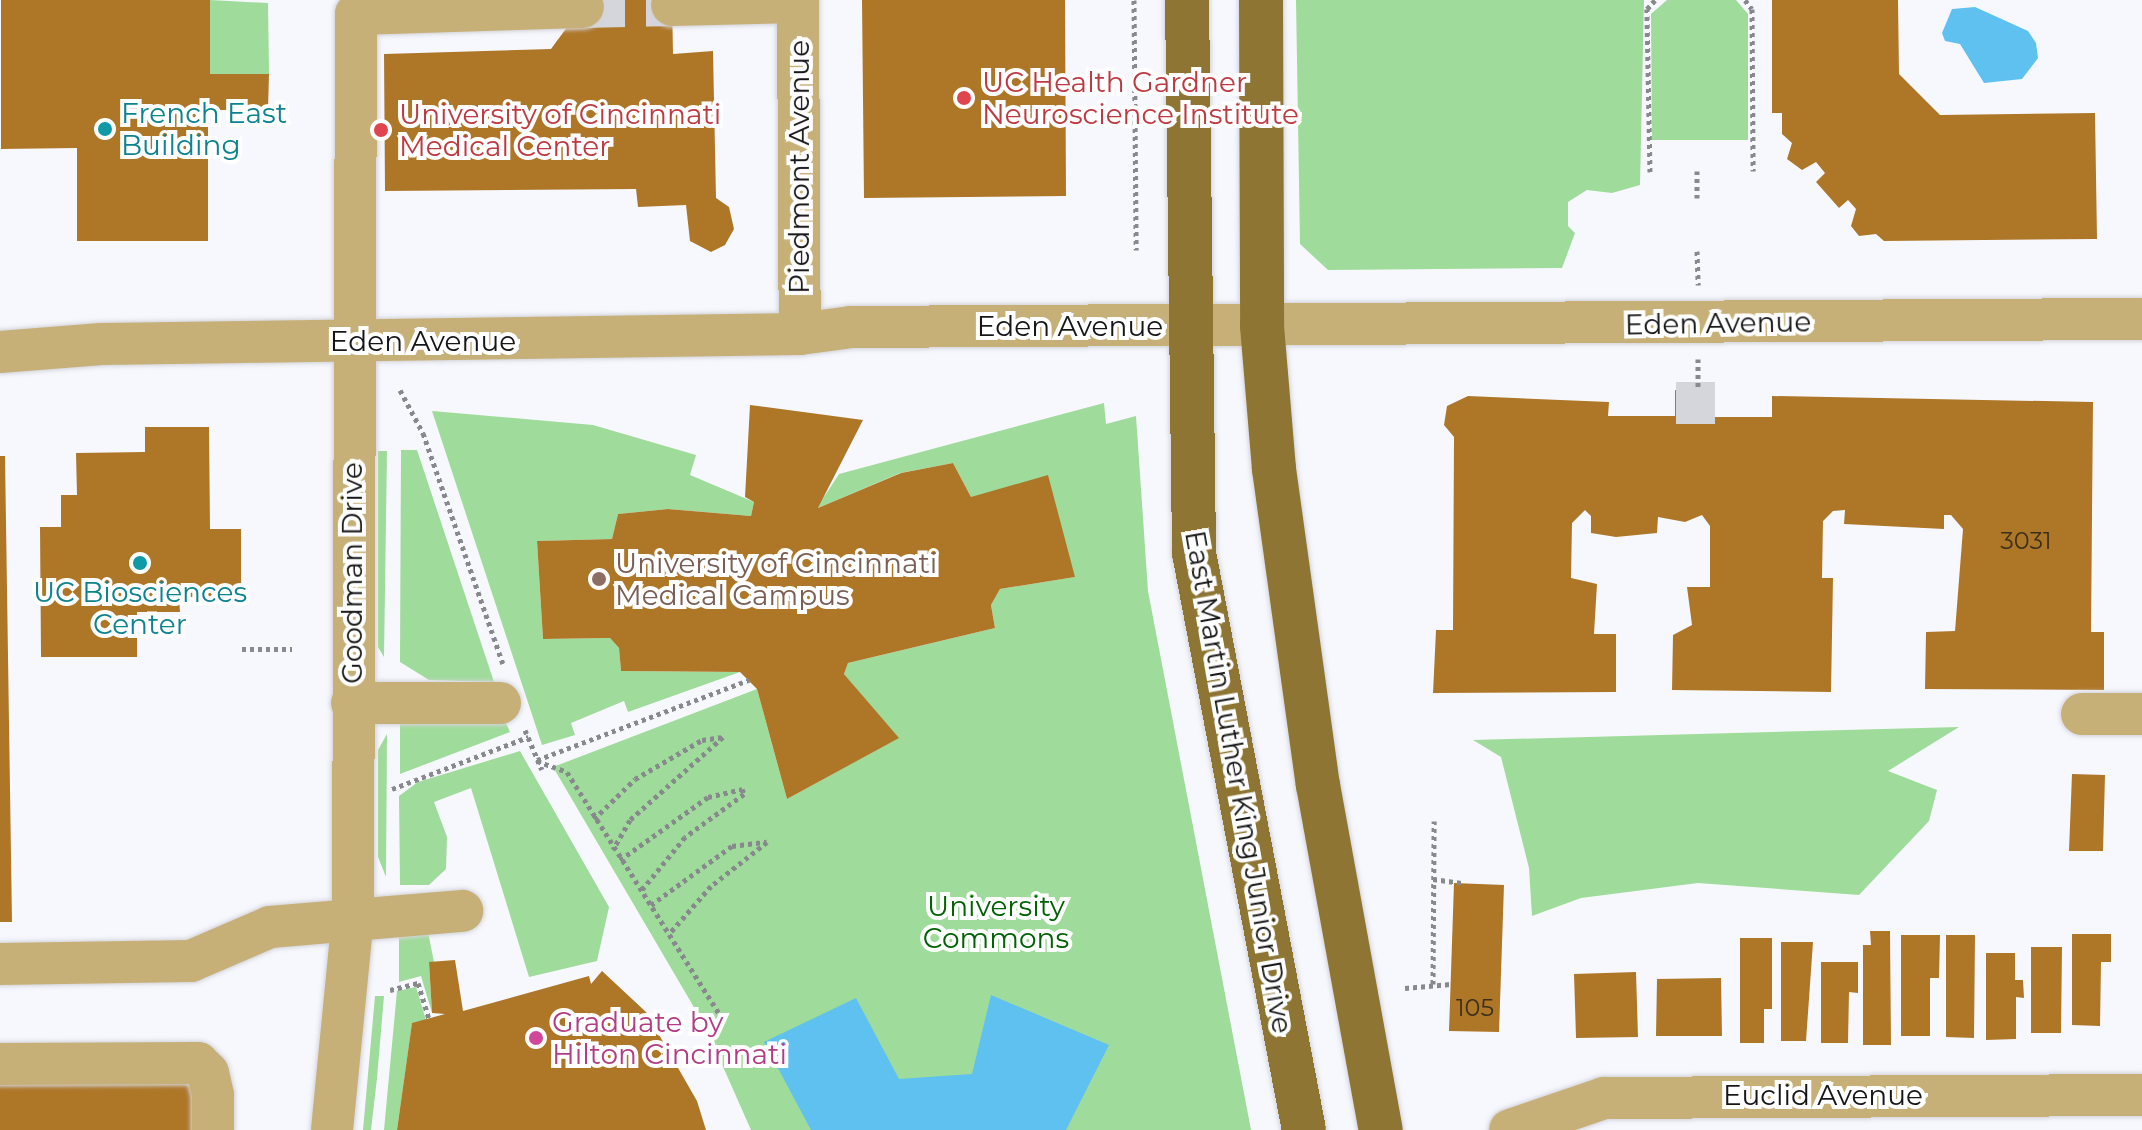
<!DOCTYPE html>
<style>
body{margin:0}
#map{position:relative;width:2142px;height:1130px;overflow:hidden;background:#f7f8fe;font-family:Montserrat,sans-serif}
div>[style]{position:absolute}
.green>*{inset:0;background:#9fdb9a}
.water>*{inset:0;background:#5ec1f0}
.building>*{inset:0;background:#ae7728}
.minor-tunnel>*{height:42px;margin-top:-21px;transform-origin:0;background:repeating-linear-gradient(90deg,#d5d6dc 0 42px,transparent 0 63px)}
.path>*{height:5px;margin-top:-2.5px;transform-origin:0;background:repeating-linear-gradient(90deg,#88898d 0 4px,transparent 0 8px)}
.roads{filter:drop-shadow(0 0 2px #d3d4d9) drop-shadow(0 0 2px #d3d4d9)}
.minor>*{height:42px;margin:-21px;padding:0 21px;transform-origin:21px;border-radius:21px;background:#c7b078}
.major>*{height:44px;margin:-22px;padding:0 22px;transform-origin:22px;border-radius:22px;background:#8e7534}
.dots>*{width:22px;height:22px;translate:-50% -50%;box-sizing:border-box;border:4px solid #fff;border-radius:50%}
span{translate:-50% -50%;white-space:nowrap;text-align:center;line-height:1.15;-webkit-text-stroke:8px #fff;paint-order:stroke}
.number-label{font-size:24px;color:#3c2e1d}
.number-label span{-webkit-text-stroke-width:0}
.health-label{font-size:28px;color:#be3a42}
.left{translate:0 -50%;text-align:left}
.culture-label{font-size:28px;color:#0d838f}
.street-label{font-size:28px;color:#161619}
.education-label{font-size:28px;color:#785e54}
.park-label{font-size:28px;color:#006204}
.hotel-label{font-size:28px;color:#b23c85}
</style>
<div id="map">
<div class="green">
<i style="clip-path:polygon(210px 0,268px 3px,269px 74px,210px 74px)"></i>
<i style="clip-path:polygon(1296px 0,1644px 0,1640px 185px,1612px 193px,1587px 190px,1568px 202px,1568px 226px,1575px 233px,1562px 268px,1328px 270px,1300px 244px)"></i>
<i style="clip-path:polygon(1667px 0,1736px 0,1748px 14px,1748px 140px,1652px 140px,1651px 14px)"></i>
<i style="clip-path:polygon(1104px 403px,1106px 424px,1136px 416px,1148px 591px,1251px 1130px,751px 1130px,705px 1026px,553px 767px,757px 689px,787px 799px,898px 738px,844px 674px,848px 663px,995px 628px,991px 605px,1000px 589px,1075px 577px,971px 497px,953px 463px,900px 473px,818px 508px,822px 500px,839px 474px)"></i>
<i style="clip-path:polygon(432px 411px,593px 425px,696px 455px,690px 475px,754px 502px,751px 516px,668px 509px,618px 514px,612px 539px,537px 541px,543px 639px,610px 638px,619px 648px,621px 671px,740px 672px,628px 712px,624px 701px,571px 723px,575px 735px,542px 745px)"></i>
<i style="clip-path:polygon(401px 450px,417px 450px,494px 682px,429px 680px,400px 662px)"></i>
<i style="clip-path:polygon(378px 451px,387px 451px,384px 657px,378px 647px)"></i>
<i style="clip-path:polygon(506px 723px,510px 732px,400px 774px,400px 724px)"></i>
<i style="clip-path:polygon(1959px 727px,1888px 771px,1937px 790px,1929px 821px,1859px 895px,1698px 883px,1581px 898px,1532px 916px,1529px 868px,1501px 757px,1473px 740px)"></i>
<i style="clip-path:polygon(387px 734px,386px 877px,378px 857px,378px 750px)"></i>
<i style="clip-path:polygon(520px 751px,609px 907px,597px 961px,529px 977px,471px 788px,434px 802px,447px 837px,446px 869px,429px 885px,400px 885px,399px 796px,418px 782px)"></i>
<i style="clip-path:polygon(428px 932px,434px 962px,429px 962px,432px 1013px,421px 976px,399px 982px,399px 933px)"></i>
<i style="clip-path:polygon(416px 987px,426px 1020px,412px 1024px,397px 1130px,384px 1130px,397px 991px)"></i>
<i style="clip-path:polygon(375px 996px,384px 996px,377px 1078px,371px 1130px,363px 1130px)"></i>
</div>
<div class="water">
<i style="clip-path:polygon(1975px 7px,2028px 31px,2036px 43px,2038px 58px,2022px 79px,1984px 83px,1960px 44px,1945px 41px,1942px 33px,1952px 9px)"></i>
<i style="clip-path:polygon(991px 995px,1109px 1045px,1066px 1130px,811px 1130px,764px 1042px,856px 998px,899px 1079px,972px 1074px)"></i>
</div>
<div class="building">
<i style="clip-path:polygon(1px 0,210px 0,210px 74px,269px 74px,268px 110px,208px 110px,208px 241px,77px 241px,77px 148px,1px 149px)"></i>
<i style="clip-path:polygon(587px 0,672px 0,673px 54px,713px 51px,716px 198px,729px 207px,734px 229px,725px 245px,711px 252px,690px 241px,686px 205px,638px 207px,636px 189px,385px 191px,384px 54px,551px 49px)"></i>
<i style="clip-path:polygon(862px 0,1065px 0,1066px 196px,864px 198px)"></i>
<i style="clip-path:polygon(1772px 0,1898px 0,1899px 74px,1940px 115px,2095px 113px,2097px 239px,1884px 241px,1876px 234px,1859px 236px,1851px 226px,1856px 209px,1848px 200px,1839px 208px,1816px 182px,1825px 173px,1816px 162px,1802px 170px,1787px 159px,1792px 143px,1782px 134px,1782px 113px,1772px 113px)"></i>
<i style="clip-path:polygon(1675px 390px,1715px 390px,1715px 417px,1772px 417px,1772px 396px,2093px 402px,2091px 632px,2104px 632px,2104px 690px,1925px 689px,1926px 632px,1955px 631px,1963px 529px,1951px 515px,1944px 515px,1944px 529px,1844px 524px,1845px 510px,1833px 511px,1823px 521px,1822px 578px,1833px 578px,1831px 692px,1672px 690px,1673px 635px,1692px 625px,1687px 587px,1710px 587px,1710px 526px,1702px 515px,1685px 522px,1658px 517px,1657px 533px,1616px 537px,1591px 533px,1591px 516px,1585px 510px,1572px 523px,1571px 578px,1597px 584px,1594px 634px,1616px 634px,1616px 692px,1433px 693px,1436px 630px,1453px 630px,1454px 437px,1444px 425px,1447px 406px,1468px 396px,1609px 402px,1608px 416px,1675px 416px)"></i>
<i style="clip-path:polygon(750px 405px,863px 420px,818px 508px,901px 473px,953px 463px,971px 497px,1048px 475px,1075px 577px,1000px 589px,991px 605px,995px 628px,848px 663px,844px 674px,899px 738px,787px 799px,757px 689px,740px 672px,621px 671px,619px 648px,610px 638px,543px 639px,537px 541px,612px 539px,618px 514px,668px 509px,751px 516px,754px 502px,745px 497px)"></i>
<i style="clip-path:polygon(145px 427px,209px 427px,210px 529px,241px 529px,241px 597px,179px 597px,180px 612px,137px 612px,137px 657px,41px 657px,40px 527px,61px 527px,61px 495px,77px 495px,76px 453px,145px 452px)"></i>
<i style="clip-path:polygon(0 456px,5px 456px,12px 922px,0 922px)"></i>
<i style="clip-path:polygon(2072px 774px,2105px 775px,2103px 851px,2069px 851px)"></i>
<i style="clip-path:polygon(1454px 883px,1504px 885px,1499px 1032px,1449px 1031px)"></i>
<i style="clip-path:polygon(1870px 931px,1890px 931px,1891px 1045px,1863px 1045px,1863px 945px,1871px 945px)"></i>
<i style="clip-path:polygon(2072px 934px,2111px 934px,2111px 962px,2101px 962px,2100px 1026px,2072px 1025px)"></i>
<i style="clip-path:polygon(1901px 935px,1940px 935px,1939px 978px,1930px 978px,1930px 1036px,1901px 1036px)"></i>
<i style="clip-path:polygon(1946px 935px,1975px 935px,1974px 1038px,1946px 1037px)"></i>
<i style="clip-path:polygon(1740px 938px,1772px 938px,1772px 1009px,1764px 1009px,1764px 1043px,1740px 1043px)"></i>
<i style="clip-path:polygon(1781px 942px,1813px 942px,1806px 1041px,1781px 1041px)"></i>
<i style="clip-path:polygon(2031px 947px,2062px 947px,2061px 1033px,2031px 1033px)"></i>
<i style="clip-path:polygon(1986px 953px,2015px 953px,2015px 980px,2023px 980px,2024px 998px,2016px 997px,2016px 1039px,1986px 1040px)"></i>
<i style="clip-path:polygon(455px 960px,463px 1011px,589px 976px,591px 984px,602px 971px,646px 1012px,697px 1101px,706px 1130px,397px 1130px,412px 1023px,445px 1014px,432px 1013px,429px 962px)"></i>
<i style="clip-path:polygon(1821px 962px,1858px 962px,1858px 993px,1849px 992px,1848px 1043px,1821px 1043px)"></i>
<i style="clip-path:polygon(1636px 972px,1638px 1037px,1576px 1038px,1574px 974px)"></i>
<i style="clip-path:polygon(1721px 978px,1722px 1036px,1656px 1036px,1657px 979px)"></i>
<i style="clip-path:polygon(0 1082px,192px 1082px,192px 1130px,0 1130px)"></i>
</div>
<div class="minor-tunnel">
<i style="left:583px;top:7px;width:89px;rotate:-1.3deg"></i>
<i style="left:1676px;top:403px;width:39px"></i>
</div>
<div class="path">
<i style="left:1134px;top:0;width:250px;rotate:89.5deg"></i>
<i style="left:1745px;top:0;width:11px;rotate:52deg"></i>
<i style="left:1752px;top:9px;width:162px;rotate:89.6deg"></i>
<i style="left:1697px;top:171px;width:27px;rotate:90deg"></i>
<i style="left:1650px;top:172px;width:163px;rotate:-91.1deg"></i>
<i style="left:1647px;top:9px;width:12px;rotate:-48deg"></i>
<i style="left:1697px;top:251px;width:34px;rotate:88deg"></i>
<i style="left:1698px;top:359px;width:31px;rotate:90deg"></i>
<i style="left:400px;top:390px;width:49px;rotate:61.9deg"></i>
<i style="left:423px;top:433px;width:244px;rotate:70.9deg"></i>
<i style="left:242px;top:649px;width:50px"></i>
<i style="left:525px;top:730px;width:43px;rotate:67deg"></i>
<i style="left:537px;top:760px;width:227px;rotate:-20.7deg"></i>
<i style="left:537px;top:761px;width:32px;rotate:20deg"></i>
<i style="left:567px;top:772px;width:287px;rotate:57.8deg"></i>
<i style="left:392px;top:789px;width:146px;rotate:-20.9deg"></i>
<i style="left:594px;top:819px;width:57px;rotate:-44.3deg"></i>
<i style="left:635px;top:779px;width:78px;rotate:-30.2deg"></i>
<i style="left:702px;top:740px;width:21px;rotate:-8deg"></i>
<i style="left:723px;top:737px;width:125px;rotate:138.3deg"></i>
<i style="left:630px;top:820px;width:34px;rotate:120deg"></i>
<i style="left:620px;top:860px;width:108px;rotate:-35.6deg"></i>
<i style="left:708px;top:797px;width:35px;rotate:-13deg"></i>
<i style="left:742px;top:789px;width:5px;rotate:68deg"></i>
<i style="left:744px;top:794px;width:73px;rotate:143.9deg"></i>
<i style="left:685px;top:837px;width:70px;rotate:129.2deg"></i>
<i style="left:1433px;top:879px;width:29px;rotate:8deg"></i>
<i style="left:651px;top:905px;width:100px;rotate:-36.1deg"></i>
<i style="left:732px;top:846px;width:35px;rotate:-7deg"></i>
<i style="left:767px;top:842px;width:71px;rotate:141.8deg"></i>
<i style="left:711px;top:886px;width:62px;rotate:131.1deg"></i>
<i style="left:1433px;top:984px;width:163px;rotate:-89.6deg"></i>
<i style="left:1405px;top:988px;width:46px;rotate:-5deg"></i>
<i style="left:390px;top:990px;width:29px;rotate:-14deg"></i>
<i style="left:418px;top:983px;width:38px;rotate:73deg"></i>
</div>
<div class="roads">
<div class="minor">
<i style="left:798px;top:0;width:334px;rotate:89.7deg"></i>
<i style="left:672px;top:5px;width:126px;rotate:-1.4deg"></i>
<i style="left:0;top:352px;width:102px;rotate:-4.5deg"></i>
<i style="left:102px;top:344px;width:698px;rotate:-0.82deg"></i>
<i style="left:800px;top:334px;width:51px;rotate:-7.8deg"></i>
<i style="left:851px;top:327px;width:1291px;rotate:-0.36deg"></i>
<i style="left:352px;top:703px;width:148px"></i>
<i style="left:2082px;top:714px;width:60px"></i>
<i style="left:0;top:964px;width:191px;rotate:-0.9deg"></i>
<i style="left:191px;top:961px;width:86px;rotate:-23.3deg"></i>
<i style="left:270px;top:927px;width:193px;rotate:-4.8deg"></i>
<i style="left:0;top:1064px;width:198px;rotate:-0.3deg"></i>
<i style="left:198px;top:1063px;width:14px;rotate:45deg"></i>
<i style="left:208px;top:1073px;width:23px;rotate:77deg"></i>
<i style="left:213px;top:1095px;width:35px;rotate:90deg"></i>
<i style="left:332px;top:1130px;width:214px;rotate:-84.4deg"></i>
<i style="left:353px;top:917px;width:903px;rotate:-89.81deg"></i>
<i style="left:356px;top:14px;width:227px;rotate:-1.8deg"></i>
<i style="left:1510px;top:1130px;width:99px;rotate:-18.8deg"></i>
<i style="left:1604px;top:1098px;width:538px;rotate:-0.32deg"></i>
</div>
<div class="major">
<i style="left:1187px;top:0;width:553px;rotate:89.27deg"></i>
<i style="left:1194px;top:553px;width:587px;rotate:79.21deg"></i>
<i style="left:1261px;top:0;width:326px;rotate:89.8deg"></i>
<i style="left:1262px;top:326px;width:144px;rotate:85.2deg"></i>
<i style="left:1274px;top:469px;width:319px;rotate:82.1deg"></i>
<i style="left:1318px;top:785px;width:351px;rotate:79.7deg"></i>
</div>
</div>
<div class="dots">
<i style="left:964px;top:98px;background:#e0444e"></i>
<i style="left:105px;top:129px;background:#0f9aa8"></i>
<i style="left:381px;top:130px;background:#e0444e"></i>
<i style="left:140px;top:563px;background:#0f9aa8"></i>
<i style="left:599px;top:579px;background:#8d6e63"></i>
<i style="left:536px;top:1038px;background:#d1479c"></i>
</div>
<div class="number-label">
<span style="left:2026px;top:541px">3031</span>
<span style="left:1475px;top:1008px">105</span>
</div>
<div class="health-label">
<span class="left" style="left:982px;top:98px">UC Health Gardner<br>Neuroscience Institute</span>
<span class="left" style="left:399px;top:130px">University of Cincinnati<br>Medical Center</span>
</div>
<div class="culture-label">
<span class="left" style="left:121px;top:129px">French East<br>Building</span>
<span style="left:140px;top:608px">UC Biosciences<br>Center</span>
</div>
<div class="street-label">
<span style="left:799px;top:167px;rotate:-90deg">Piedmont Avenue</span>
<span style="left:1718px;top:323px;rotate:-1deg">Eden Avenue</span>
<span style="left:1070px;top:326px">Eden Avenue</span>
<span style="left:423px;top:341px">Eden Avenue</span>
<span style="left:352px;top:573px;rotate:-90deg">Goodman Drive</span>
<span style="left:1239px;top:782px;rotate:80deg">East Martin Luther King Junior Drive</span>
<span style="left:1823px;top:1095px">Euclid Avenue</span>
</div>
<div class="education-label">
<span class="left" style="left:615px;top:579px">University of Cincinnati<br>Medical Campus</span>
</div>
<div class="park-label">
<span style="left:996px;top:922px">University<br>Commons</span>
</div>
<div class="hotel-label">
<span class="left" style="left:552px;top:1038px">Graduate by<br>Hilton Cincinnati</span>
</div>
</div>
